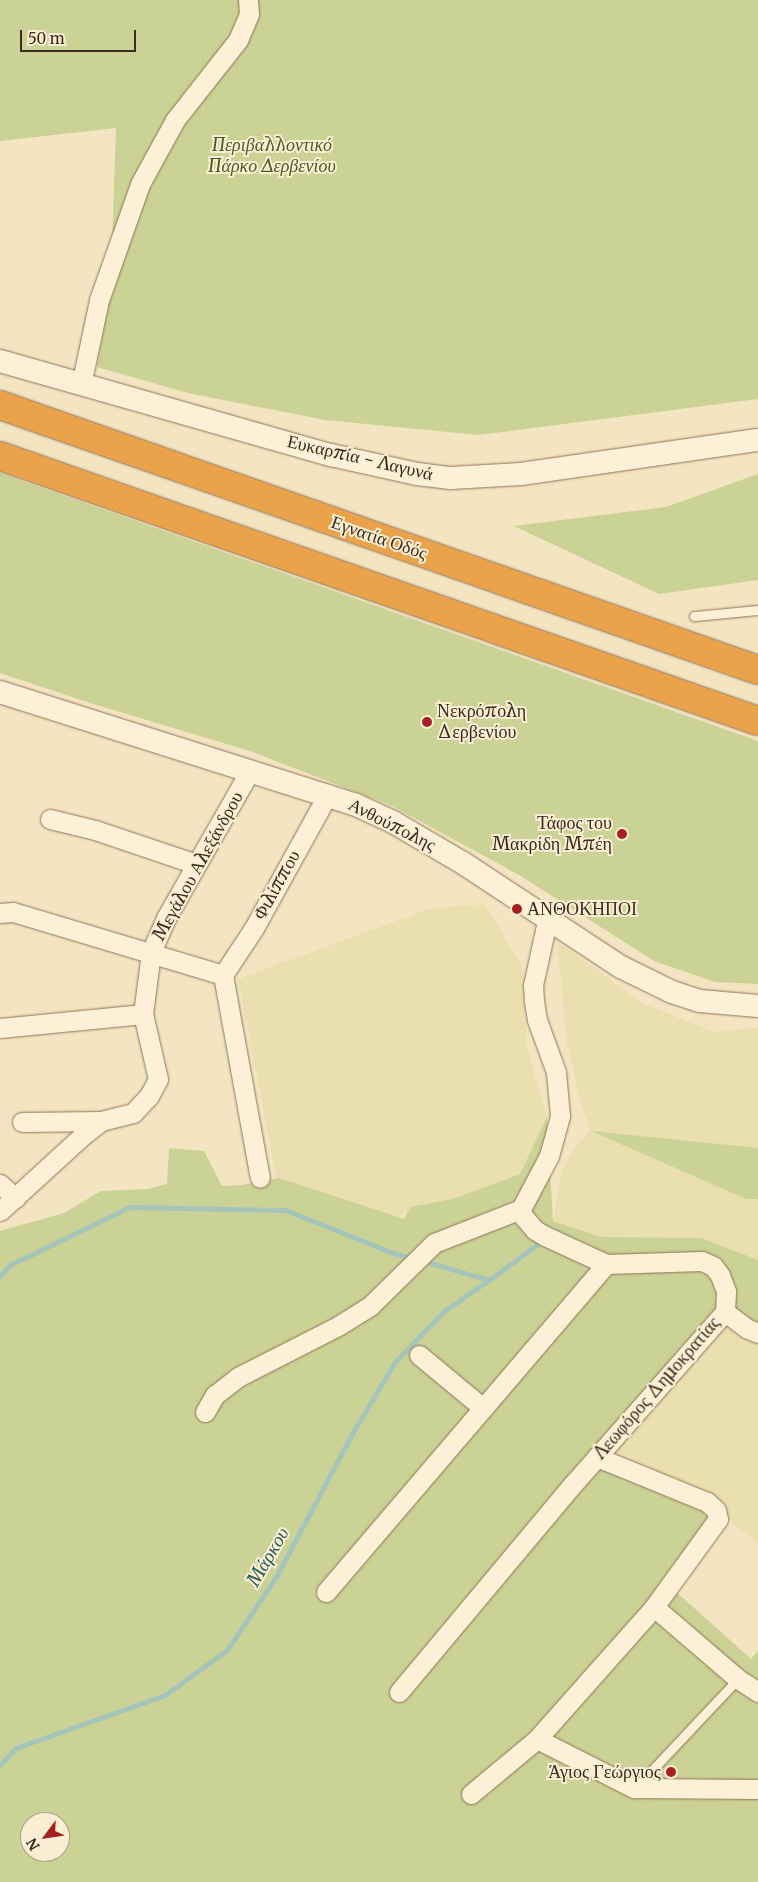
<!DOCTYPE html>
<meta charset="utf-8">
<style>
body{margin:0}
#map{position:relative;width:758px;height:1882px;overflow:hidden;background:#f3e4c2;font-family:Merriweather,serif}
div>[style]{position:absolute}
.farmland>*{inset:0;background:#e9dfaf}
.green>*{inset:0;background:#cbd295}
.stream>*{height:4.5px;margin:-2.25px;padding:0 2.25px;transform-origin:2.25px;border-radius:2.25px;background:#a5c5bb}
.roads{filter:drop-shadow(0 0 1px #8f7457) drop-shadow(0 0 1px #8f7457)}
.service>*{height:9px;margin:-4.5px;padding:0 4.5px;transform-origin:4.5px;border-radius:4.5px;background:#fcf1d7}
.minor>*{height:19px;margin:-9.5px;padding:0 9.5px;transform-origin:9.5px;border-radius:9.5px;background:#fcf1d7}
.tertiary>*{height:22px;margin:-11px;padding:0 11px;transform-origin:11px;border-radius:11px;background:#fcf1d7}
.motorway>*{height:28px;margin:-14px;padding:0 14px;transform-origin:14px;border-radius:14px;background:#eaa34a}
.dots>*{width:14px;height:14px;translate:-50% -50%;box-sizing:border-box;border:2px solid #f9eed3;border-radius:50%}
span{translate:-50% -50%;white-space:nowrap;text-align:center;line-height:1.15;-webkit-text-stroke:4px #f9eed3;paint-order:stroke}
.park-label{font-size:18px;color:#4d5c21;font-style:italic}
.street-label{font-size:18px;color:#3d2c1d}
.poi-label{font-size:18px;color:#3d2c1d}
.left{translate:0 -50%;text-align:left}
.right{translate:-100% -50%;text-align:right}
.water-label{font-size:19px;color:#2a5e5b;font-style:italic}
.north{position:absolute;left:20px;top:1812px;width:50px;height:50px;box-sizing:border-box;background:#f9eed3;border:1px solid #aea08a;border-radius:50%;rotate:239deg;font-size:14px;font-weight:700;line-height:20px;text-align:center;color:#3d2c1d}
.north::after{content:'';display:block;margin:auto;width:18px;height:22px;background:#a42022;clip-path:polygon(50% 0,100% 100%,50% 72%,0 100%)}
.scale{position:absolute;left:20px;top:30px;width:116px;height:22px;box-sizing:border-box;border:2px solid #3d2c1d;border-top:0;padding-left:6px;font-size:15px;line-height:18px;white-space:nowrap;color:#3d2c1d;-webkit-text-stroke:4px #f9eed3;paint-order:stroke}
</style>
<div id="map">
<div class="farmland">
<i style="clip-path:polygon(485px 904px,522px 967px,527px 1048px,547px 1117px,520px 1174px,453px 1199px,410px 1207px,399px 1218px,277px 1181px,238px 979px,429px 909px)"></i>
<i style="clip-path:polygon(557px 941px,642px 1003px,714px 1032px,758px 1028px,758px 1148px,593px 1132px,746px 1199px,758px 1199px,758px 1260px,701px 1238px,601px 1237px,553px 1221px,562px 1171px,578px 1143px,591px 1131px,581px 1104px,567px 1044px)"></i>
<i style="clip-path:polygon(725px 1312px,758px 1333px,758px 1543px,707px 1502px,597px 1457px)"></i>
</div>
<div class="green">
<i style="clip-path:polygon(0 0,758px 0,758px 399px,478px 435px,325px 420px,188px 393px,97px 367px,111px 275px,116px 128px,0 141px)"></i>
<i style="clip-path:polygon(0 473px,758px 741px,758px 984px,715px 982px,654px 961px,519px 875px,392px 806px,250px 751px,90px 703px,0 673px)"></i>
<i style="clip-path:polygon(758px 474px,758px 580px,659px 594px,514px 526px,666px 507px)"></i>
<i style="clip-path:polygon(evenodd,547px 1117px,553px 1221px,601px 1237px,701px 1238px,758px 1260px,758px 1333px,725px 1312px,597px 1457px,727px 1511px,673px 1589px,751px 1659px,758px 1651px,758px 1882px,0 1882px,0 1231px,64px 1213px,101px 1191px,148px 1189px,167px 1184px,169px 1148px,204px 1151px,222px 1186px,242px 1185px,279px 1178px,404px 1219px,410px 1207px,453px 1199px,520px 1174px,547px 1117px,30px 1822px,60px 1822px,60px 1852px,30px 1852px,30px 1822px)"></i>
<i style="clip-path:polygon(591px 1131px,758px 1148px,758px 1199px,746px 1199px)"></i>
</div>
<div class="stream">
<i style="left:424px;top:1261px;width:68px;rotate:16.3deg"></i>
<i style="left:489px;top:1280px;width:66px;rotate:-36.3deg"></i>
<i style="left:0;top:1276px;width:15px;rotate:-48deg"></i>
<i style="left:10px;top:1265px;width:133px;rotate:-25.8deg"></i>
<i style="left:130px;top:1207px;width:156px;rotate:1.1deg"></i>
<i style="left:286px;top:1210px;width:113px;rotate:21.8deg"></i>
<i style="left:391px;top:1252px;width:21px;rotate:17deg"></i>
<i style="left:0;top:1765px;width:23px;rotate:-47deg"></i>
<i style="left:16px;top:1748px;width:158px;rotate:-19.6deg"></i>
<i style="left:165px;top:1695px;width:77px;rotate:-36deg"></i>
<i style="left:227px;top:1650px;width:88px;rotate:-56.1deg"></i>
<i style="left:276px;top:1577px;width:162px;rotate:-62deg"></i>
<i style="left:352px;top:1434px;width:84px;rotate:-59.2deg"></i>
<i style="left:395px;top:1362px;width:71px;rotate:-46.1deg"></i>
<i style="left:444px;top:1311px;width:55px;rotate:-34.6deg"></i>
</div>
<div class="roads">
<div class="service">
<i style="left:694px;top:616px;width:64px;rotate:-5.4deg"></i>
<i style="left:637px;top:1786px;width:147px;rotate:-46.7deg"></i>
</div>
<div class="minor">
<i style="left:81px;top:385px;width:87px;rotate:-78deg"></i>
<i style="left:99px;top:300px;width:123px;rotate:-70.5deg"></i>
<i style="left:140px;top:184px;width:73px;rotate:-61.3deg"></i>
<i style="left:175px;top:120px;width:102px;rotate:-51.8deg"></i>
<i style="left:238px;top:40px;width:28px;rotate:-67deg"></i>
<i style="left:249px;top:14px;width:14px;rotate:-94deg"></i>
<i style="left:50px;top:819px;width:46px;rotate:13.7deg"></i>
<i style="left:95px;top:830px;width:107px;rotate:18.6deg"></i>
<i style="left:0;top:913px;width:13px;rotate:-4deg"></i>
<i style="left:13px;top:912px;width:219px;rotate:16.7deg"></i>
<i style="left:223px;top:975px;width:56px;rotate:-56.6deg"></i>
<i style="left:254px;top:928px;width:153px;rotate:-61.1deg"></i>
<i style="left:223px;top:975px;width:206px;rotate:79.7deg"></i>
<i style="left:0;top:1028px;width:144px;rotate:-5.6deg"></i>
<i style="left:22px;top:1122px;width:79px;rotate:-0.7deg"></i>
<i style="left:0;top:1184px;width:21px;rotate:43deg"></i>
<i style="left:0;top:1211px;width:111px;rotate:-42.4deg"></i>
<i style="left:82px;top:1136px;width:24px;rotate:-38deg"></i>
<i style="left:101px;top:1121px;width:33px;rotate:-14deg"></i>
<i style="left:133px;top:1113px;width:23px;rotate:-47deg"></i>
<i style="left:149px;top:1096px;width:19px;rotate:-62deg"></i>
<i style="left:158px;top:1079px;width:67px;rotate:-103deg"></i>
<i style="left:143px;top:1014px;width:63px;rotate:-82.6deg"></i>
<i style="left:151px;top:952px;width:37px;rotate:-66deg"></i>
<i style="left:166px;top:918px;width:169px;rotate:-60.3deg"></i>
<i style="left:725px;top:1312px;width:26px;rotate:37deg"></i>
<i style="left:746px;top:1328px;width:13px;rotate:23deg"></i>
<i style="left:419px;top:1355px;width:83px;rotate:39.6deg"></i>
<i style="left:205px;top:1412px;width:20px;rotate:-60deg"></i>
<i style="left:215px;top:1395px;width:29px;rotate:-38deg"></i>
<i style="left:238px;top:1377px;width:112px;rotate:-27deg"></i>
<i style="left:338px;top:1326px;width:38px;rotate:-32deg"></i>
<i style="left:370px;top:1306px;width:90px;rotate:-44.5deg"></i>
<i style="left:434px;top:1243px;width:93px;rotate:-21.3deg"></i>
<i style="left:326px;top:1592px;width:431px;rotate:-49.5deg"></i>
<i style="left:654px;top:1607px;width:111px;rotate:40.6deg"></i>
<i style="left:738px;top:1679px;width:24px;rotate:33deg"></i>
<i style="left:399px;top:1692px;width:273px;rotate:-50.1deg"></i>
<i style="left:574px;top:1483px;width:228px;rotate:-48.6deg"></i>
<i style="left:725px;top:1312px;width:21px;rotate:-87deg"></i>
<i style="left:726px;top:1291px;width:17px;rotate:-111deg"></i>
<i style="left:720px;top:1275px;width:11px;rotate:-128deg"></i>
<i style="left:713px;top:1266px;width:12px;rotate:-156deg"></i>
<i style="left:702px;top:1261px;width:96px;rotate:178.2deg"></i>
<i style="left:606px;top:1264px;width:67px;rotate:-155.3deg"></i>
<i style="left:545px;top:1236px;width:12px;rotate:-149deg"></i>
<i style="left:535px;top:1230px;width:18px;rotate:-131deg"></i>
<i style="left:523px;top:1216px;width:7px;rotate:-106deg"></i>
<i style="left:521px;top:1209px;width:60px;rotate:-62.2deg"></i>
<i style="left:549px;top:1156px;width:41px;rotate:-74.6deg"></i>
<i style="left:560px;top:1116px;width:44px;rotate:-95.2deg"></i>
<i style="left:556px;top:1072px;width:55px;rotate:-110.1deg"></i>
<i style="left:537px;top:1020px;width:18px;rotate:-99deg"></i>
<i style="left:534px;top:1002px;width:17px;rotate:-93deg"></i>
<i style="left:533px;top:985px;width:70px;rotate:-77.6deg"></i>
<i style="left:537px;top:1739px;width:109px;rotate:26.8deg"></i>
<i style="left:634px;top:1788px;width:124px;rotate:0.5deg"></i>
<i style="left:471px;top:1794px;width:86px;rotate:-39.8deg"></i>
<i style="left:537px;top:1739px;width:176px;rotate:-48.4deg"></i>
<i style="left:654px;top:1607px;width:109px;rotate:-54deg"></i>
<i style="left:718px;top:1519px;width:9px;rotate:-103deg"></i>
<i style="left:716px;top:1510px;width:12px;rotate:-138deg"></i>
<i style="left:707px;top:1502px;width:119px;rotate:-157.8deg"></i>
</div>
<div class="tertiary">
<i style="left:0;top:361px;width:344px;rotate:15.9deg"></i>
<i style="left:331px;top:455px;width:88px;rotate:12.5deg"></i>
<i style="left:417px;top:474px;width:34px;rotate:7deg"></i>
<i style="left:451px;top:478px;width:70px;rotate:-3.3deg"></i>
<i style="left:521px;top:474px;width:239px;rotate:-8.2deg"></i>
<i style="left:0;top:692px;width:371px;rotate:17.6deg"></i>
<i style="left:354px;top:804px;width:43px;rotate:24.8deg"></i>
<i style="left:393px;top:822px;width:81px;rotate:30.4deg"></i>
<i style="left:463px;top:863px;width:189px;rotate:33.4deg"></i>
<i style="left:621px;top:967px;width:57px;rotate:26.1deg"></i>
<i style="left:672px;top:992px;width:29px;rotate:18deg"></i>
<i style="left:700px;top:1001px;width:58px;rotate:4.9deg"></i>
</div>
<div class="motorway">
<i style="left:0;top:405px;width:803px;rotate:19.27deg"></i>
<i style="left:0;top:456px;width:803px;rotate:19.27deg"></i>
</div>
</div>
<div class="dots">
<i style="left:427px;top:722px;background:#a42022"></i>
<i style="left:622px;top:834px;background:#a42022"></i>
<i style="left:517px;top:909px;background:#a42022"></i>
<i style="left:671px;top:1772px;background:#a42022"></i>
</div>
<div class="park-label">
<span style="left:272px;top:156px">Περιβαλλοντικό<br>Πάρκο Δερβενίου</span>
</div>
<div class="street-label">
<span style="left:360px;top:458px;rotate:13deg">Ευκαρπία - Λαγυνά</span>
<span style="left:379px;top:538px;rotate:19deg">Εγνατία Οδός</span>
<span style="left:392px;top:825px;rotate:27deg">Ανθούπολης</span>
<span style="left:198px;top:866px;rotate:-61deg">Μεγάλου Αλεξάνδρου</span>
<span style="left:277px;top:885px;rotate:-61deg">Φιλίππου</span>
<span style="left:657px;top:1388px;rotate:-49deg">Λεωφόρος Δημοκρατίας</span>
</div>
<div class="poi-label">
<span class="left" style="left:437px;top:722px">Νεκρόπολη<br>Δερβενίου</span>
<span class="right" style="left:612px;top:834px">Τάφος του<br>Μακρίδη Μπέη</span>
<span class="left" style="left:527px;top:909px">ΑΝΘΟΚΗΠΟΙ</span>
<span class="right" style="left:661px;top:1772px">Άγιος Γεώργιος</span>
</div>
<div class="water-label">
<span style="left:268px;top:1557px;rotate:-60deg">Μάρκου</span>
</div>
<div class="north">N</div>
<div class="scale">50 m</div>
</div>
